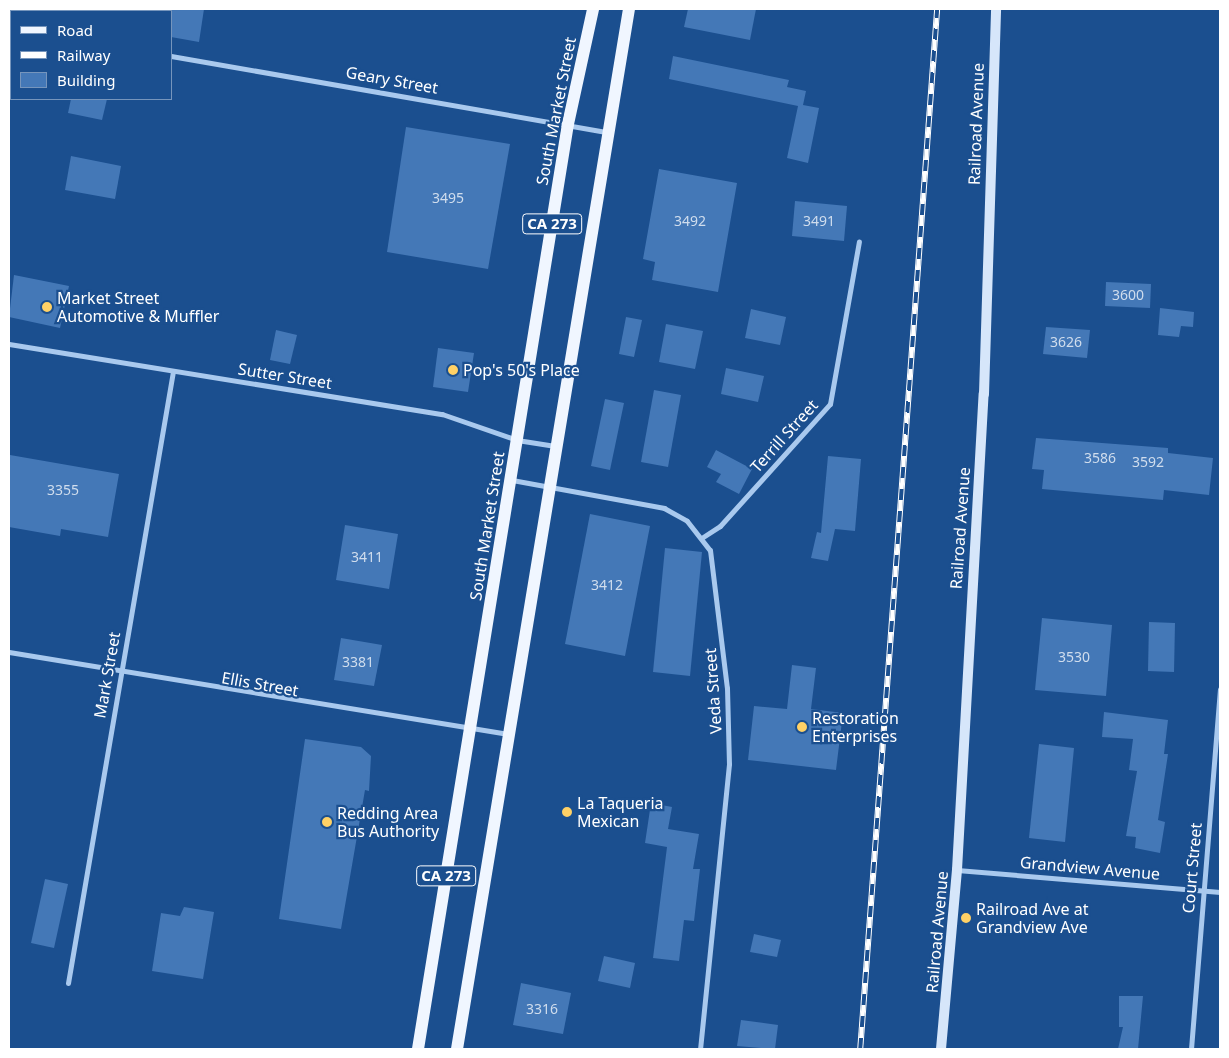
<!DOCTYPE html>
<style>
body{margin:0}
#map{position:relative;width:1229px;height:1058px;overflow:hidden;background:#1b4f8f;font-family:"Noto Sans",sans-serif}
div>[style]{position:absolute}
.building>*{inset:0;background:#4478b7}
.minor>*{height:5px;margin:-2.5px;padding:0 2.5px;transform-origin:2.5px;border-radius:2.5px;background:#a9c9ee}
.secondary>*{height:10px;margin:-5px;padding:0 5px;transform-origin:5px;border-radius:5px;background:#d6e6fa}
.primary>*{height:12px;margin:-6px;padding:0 6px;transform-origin:6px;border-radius:6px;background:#f0f6ff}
.rail>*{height:5.5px;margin-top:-2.75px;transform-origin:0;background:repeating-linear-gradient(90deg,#1b4f8f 0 11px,#fff 0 22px);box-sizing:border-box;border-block:1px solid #fff}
.dots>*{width:14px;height:14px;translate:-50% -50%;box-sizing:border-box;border:2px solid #1b4f8f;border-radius:50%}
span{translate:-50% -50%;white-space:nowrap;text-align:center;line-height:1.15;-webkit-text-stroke:4.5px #1b4f8f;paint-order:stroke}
.number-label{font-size:14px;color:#d0dded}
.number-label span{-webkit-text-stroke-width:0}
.shield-label span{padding:1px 4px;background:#1b4f8f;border:1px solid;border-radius:4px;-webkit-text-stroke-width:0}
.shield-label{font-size:15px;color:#fff;font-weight:700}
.street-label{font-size:16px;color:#fff}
.poi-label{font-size:16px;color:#fff}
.left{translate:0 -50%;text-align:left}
.frame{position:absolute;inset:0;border:10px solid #fff;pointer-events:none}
.legend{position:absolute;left:10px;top:10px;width:162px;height:90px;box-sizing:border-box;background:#1b4f8f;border:1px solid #7695bc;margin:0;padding:6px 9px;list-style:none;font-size:15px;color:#fff}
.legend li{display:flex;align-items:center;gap:10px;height:25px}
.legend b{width:25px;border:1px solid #7695bc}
</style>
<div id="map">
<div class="building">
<i style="clip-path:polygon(171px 9px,204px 9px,199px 42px,171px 37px)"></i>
<i style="clip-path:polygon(688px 9px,756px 9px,750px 40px,684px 27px)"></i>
<i style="clip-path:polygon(673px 56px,789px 80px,787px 87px,806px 91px,803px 105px,819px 108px,808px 163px,787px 158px,798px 106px,669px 79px)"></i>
<i style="clip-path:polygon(71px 99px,107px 99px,102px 120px,68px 113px)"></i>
<i style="clip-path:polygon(406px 127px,510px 144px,488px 269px,387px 252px)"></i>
<i style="clip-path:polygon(71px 156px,121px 166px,115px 199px,65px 190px)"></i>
<i style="clip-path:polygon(659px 169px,737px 183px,718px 292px,652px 280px,655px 262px,643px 259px)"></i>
<i style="clip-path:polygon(795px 201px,847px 206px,844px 241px,792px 236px)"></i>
<i style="clip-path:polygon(14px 275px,69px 286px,60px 328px,9px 317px)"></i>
<i style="clip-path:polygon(1106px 282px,1151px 284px,1150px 308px,1105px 306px)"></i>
<i style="clip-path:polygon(1160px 308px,1194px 312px,1193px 327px,1181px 326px,1179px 337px,1158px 335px)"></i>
<i style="clip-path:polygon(751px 309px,786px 317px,780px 345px,745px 338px)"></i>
<i style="clip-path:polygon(626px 317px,642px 320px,634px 357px,619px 354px)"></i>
<i style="clip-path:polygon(666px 324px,703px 331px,695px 369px,659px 362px)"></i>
<i style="clip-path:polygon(1046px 327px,1090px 330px,1087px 358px,1043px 354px)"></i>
<i style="clip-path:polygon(276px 330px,297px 335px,290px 364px,270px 360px)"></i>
<i style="clip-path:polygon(438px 348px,474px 353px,468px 392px,433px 387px)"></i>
<i style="clip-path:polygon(726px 368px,764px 376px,758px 402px,721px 394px)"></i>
<i style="clip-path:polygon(654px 390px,681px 395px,668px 467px,641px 462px)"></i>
<i style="clip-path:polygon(605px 399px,624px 403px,610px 470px,591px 466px)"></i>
<i style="clip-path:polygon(1036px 438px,1168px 448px,1168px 453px,1213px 458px,1209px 495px,1164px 490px,1163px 500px,1042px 489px,1044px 470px,1032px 469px)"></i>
<i style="clip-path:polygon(716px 450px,752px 469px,739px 494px,716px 482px,721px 474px,707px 467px)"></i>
<i style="clip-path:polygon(10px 455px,119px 474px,108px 537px,61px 529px,60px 536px,9px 527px)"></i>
<i style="clip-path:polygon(828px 456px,861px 459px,855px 531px,835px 529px,828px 561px,811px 558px,817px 532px,821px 533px)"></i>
<i style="clip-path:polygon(590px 514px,650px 526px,625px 656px,565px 644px)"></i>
<i style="clip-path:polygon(345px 525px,398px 534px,389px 589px,336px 580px)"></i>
<i style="clip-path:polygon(665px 548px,702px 552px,690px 676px,653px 672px)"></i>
<i style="clip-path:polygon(1042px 618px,1112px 625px,1106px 696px,1035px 690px)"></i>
<i style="clip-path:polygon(1149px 622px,1175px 623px,1174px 672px,1148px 671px)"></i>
<i style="clip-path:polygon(341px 638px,382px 645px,374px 686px,334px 680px)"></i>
<i style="clip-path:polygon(792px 665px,816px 668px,811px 709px,843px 713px,836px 770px,748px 760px,754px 706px,787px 709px)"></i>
<i style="clip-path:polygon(1104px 712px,1168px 720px,1164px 754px,1168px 754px,1158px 820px,1165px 822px,1160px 853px,1135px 848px,1136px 837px,1126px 836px,1137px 771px,1129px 770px,1133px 739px,1102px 737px)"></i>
<i style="clip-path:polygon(305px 739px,361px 747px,371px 756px,369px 791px,365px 790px,341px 929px,279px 919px)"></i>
<i style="clip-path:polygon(1039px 744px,1074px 748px,1065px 842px,1029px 838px)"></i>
<i style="clip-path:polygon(651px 803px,672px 807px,668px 829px,699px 834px,693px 869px,700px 869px,694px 921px,684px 920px,679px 961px,653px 958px,667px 847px,645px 843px)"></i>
<i style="clip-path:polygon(45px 879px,68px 884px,54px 948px,31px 943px)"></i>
<i style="clip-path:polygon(184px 907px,214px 912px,203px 979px,152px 971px,161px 913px,180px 916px)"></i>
<i style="clip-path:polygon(754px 934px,781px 940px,777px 957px,750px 952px)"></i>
<i style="clip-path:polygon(604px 956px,635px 963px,630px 988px,598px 981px)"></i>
<i style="clip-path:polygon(521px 983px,571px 993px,563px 1034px,513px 1025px)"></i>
<i style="clip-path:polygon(1119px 996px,1143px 996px,1138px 1049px,1118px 1049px,1123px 1027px,1119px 1027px)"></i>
<i style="clip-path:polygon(741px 1020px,778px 1025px,775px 1049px,737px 1046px)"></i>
</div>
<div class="minor">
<i style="left:9px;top:30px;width:2px"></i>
<i style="left:171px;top:56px;width:443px;rotate:9.9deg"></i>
<i style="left:9px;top:344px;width:439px;rotate:9.2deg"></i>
<i style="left:442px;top:414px;width:79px;rotate:19.1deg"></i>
<i style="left:517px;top:440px;width:37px;rotate:9deg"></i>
<i style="left:512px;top:480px;width:155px;rotate:10.4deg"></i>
<i style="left:664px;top:508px;width:26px;rotate:29deg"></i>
<i style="left:687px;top:521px;width:37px;rotate:52deg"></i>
<i style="left:710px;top:550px;width:139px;rotate:83deg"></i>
<i style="left:727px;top:688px;width:76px;rotate:88.5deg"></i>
<i style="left:729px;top:764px;width:286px;rotate:95.8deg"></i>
<i style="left:703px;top:537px;width:20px;rotate:-33deg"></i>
<i style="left:720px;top:526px;width:164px;rotate:-48deg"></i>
<i style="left:830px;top:404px;width:165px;rotate:-79.9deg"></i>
<i style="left:9px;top:652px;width:506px;rotate:9.33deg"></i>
<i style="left:957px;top:870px;width:264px;rotate:4.8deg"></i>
<i style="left:68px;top:983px;width:621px;rotate:-80.26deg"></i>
<i style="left:1191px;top:1049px;width:361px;rotate:-85.4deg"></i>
</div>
<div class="secondary">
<i style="left:941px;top:1049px;width:180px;rotate:-84.9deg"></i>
<i style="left:957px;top:870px;width:477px;rotate:-86.8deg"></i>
<i style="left:984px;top:394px;width:385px;rotate:-88.2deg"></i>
</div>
<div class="primary">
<i style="left:418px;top:1049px;width:937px;rotate:-80.79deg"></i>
<i style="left:568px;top:124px;width:118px;rotate:-77.7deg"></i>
<i style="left:457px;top:1049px;width:1054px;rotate:-80.61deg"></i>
</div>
<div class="rail">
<i style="left:860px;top:1049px;width:1043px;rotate:-85.77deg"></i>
</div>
<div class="dots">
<i style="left:47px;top:307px;background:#ffd166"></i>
<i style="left:453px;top:370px;background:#ffd166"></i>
<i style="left:802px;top:727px;background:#ffd166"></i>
<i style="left:567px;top:812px;background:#ffd166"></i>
<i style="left:327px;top:822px;background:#ffd166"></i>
<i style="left:966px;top:918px;background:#ffd166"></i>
</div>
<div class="number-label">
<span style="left:448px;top:198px">3495</span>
<span style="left:690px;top:221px">3492</span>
<span style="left:819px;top:221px">3491</span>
<span style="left:1128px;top:295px">3600</span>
<span style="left:1066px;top:342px">3626</span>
<span style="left:1100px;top:458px">3586</span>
<span style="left:1148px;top:462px">3592</span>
<span style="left:63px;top:490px">3355</span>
<span style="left:367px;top:557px">3411</span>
<span style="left:607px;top:585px">3412</span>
<span style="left:1074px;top:657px">3530</span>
<span style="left:358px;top:662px">3381</span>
<span style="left:542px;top:1009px">3316</span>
</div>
<div class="shield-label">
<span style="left:552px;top:224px">CA 273</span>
<span style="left:446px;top:876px">CA 273</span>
</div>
<div class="street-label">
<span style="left:392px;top:80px;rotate:10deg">Geary Street</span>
<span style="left:556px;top:111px;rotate:-79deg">South Market Street</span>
<span style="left:976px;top:124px;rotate:-88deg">Railroad Avenue</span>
<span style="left:285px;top:376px;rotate:9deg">Sutter Street</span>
<span style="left:784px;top:436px;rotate:-48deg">Terrill Street</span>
<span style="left:487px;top:526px;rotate:-81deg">South Market Street</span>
<span style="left:960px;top:528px;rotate:-86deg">Railroad Avenue</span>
<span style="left:107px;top:675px;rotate:-80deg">Mark Street</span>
<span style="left:260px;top:684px;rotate:10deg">Ellis Street</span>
<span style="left:713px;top:691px;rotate:-94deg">Veda Street</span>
<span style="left:1090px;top:868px;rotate:5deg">Grandview Avenue</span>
<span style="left:1192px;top:868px;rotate:-85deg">Court Street</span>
<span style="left:937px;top:932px;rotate:-85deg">Railroad Avenue</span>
</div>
<div class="poi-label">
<span class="left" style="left:57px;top:307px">Market Street<br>Automotive &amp; Muffler</span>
<span class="left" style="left:463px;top:370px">Pop's 50's Place</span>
<span class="left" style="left:812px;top:727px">Restoration<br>Enterprises</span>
<span class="left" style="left:577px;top:812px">La Taqueria<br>Mexican</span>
<span class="left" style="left:337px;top:822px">Redding Area<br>Bus Authority</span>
<span class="left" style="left:976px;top:918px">Railroad Ave at<br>Grandview Ave</span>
</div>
<div class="frame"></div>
<ul class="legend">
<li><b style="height:6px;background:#f0f6ff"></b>Road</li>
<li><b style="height:6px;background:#fff"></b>Railway</li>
<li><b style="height:14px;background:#4478b7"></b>Building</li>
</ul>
</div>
